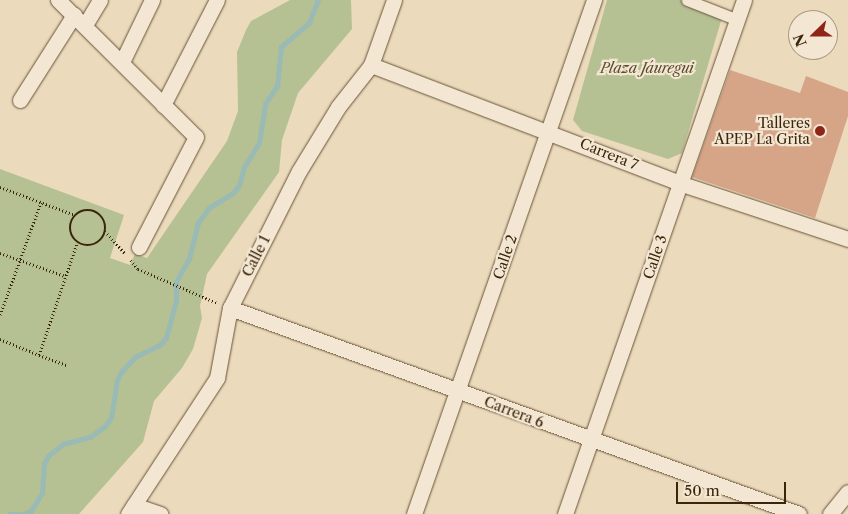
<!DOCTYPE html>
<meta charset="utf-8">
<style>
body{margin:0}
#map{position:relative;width:848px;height:514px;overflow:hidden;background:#ecdabc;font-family:"Libre Caslon Text",serif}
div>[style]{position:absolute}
.green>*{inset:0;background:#b5c093}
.stream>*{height:4.5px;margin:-2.25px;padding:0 2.25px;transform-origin:2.25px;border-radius:2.25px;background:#99bab5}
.building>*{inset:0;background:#d6a486}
.path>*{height:2.5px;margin-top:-1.25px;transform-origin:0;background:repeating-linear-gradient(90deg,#3b260b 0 1px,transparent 0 3.5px)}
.path>.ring{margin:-1.25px;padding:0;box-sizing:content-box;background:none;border:2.5px solid #3b260b;border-radius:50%}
.roads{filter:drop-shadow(0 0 1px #675337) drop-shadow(0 0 1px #675337)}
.pedestrian>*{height:11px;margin:-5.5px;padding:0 5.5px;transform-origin:5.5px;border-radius:5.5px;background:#f3e7d3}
.minor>*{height:15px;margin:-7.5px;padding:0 7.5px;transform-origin:7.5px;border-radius:7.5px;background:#f3e7d3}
.dots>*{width:14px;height:14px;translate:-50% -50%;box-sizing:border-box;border:2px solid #f3e7d3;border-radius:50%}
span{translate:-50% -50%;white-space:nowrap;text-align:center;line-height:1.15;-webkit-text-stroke:4.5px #f3e7d3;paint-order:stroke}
.park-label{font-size:14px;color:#5a4c2d;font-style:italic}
.poi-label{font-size:14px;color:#3b260b}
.right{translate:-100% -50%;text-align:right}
.street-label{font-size:14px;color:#3b260b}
.north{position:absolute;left:788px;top:10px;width:50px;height:50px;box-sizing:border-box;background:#f3e7d3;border:1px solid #a99a83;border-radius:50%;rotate:248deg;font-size:14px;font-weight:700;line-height:20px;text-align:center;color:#3b260b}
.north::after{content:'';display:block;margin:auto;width:18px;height:22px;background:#8f2418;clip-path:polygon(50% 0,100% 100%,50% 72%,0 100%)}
.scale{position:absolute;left:676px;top:482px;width:110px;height:22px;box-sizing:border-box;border:2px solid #3b260b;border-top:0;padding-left:6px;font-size:15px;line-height:18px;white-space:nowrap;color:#3b260b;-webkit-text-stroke:4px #f3e7d3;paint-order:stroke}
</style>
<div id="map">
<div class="green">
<i style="clip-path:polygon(290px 0,351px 0,352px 29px,298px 93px,282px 140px,279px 172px,207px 274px,200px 306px,202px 318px,193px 349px,182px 368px,154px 401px,143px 442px,79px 514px,0 514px,0 169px,124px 215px,110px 258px,130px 265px,135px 254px,147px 258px,227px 141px,238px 111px,237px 52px,246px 30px,251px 21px)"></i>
<i style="clip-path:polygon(607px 0,687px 0,723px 14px,682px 153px,668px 159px,582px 131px,573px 120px)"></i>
</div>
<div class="stream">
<i style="left:10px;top:514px;width:10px"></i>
<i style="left:24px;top:514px;width:8px;rotate:-23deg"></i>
<i style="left:31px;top:511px;width:21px;rotate:-59deg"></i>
<i style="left:42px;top:493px;width:29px;rotate:-86deg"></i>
<i style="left:44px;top:464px;width:9px;rotate:-63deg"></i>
<i style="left:48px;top:456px;width:19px;rotate:-39deg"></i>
<i style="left:63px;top:444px;width:28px;rotate:-15deg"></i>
<i style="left:90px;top:437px;width:19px;rotate:-36deg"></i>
<i style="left:105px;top:426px;width:10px;rotate:-53deg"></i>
<i style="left:111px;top:418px;width:38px;rotate:-81deg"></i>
<i style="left:117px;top:380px;width:10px;rotate:-61deg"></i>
<i style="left:122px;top:371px;width:19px;rotate:-47deg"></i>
<i style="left:135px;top:357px;width:28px;rotate:-26deg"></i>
<i style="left:160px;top:345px;width:9px;rotate:-49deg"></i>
<i style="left:166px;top:338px;width:38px;rotate:-75deg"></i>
<i style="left:176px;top:301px;width:19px;rotate:-90deg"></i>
<i style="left:176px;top:282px;width:26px;rotate:-61deg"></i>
<i style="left:189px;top:259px;width:37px;rotate:-76deg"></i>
<i style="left:198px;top:223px;width:19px;rotate:-54deg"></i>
<i style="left:209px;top:208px;width:28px;rotate:-32deg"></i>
<i style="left:233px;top:193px;width:10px;rotate:-53deg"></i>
<i style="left:239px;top:185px;width:19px;rotate:-74deg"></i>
<i style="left:244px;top:167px;width:28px;rotate:-58deg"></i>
<i style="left:259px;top:143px;width:39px;rotate:-81deg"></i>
<i style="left:265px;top:104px;width:22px;rotate:-56deg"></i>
<i style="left:277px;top:86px;width:39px;rotate:-84deg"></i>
<i style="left:281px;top:47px;width:37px;rotate:-41deg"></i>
<i style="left:309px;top:23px;width:25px;rotate:-69deg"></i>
</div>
<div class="building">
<i style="clip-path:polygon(730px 70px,800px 93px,806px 76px,848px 92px,848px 116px,815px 218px,692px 177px)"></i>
</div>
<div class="path">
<i style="left:0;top:187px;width:80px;rotate:20.5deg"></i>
<i class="ring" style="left:70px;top:210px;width:33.5px;height:33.5px"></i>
<i style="left:105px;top:231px;width:31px;rotate:48deg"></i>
<i style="left:0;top:253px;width:69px;rotate:19.5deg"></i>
<i style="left:131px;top:260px;width:11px;rotate:52deg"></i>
<i style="left:138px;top:269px;width:86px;rotate:23.3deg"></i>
<i style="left:0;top:315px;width:120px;rotate:-70.1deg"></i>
<i style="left:0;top:339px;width:42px;rotate:22.3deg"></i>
<i style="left:39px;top:355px;width:118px;rotate:-71.3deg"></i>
<i style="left:39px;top:355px;width:30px;rotate:20deg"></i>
</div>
<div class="roads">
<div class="pedestrian">
<i style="left:687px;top:0;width:55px;rotate:21.4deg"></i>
</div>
<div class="minor">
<i style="left:58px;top:0;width:194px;rotate:44.8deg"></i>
<i style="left:196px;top:137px;width:124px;rotate:117.4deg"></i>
<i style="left:85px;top:25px;width:29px;rotate:-59deg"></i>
<i style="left:122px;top:62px;width:69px;rotate:-64.2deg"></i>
<i style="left:371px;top:65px;width:333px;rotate:20.9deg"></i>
<i style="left:682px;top:184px;width:175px;rotate:18.3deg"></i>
<i style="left:20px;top:100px;width:101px;rotate:-57.6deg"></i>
<i style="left:163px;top:105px;width:118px;rotate:-62.8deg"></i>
<i style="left:230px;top:308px;width:605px;rotate:19.9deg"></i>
<i style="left:134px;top:505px;width:28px;rotate:19deg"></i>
<i style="left:128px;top:514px;width:163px;rotate:-56.8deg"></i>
<i style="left:217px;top:378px;width:71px;rotate:-79.5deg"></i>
<i style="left:230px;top:308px;width:153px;rotate:-63.3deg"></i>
<i style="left:299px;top:171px;width:75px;rotate:-58.6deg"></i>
<i style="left:338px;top:107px;width:53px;rotate:-51.8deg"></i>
<i style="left:371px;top:65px;width:69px;rotate:-70.5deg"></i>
<i style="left:414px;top:514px;width:545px;rotate:-70.7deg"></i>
<i style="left:565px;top:514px;width:544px;rotate:-70.8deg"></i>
<i style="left:830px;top:514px;width:28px;rotate:-51deg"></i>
</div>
</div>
<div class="dots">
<i style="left:820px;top:131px;background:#8f2418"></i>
</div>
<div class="park-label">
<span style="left:647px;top:68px">Plaza Jáuregui</span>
</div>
<div class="poi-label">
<span class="right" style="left:810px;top:131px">Talleres<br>APEP La Grita</span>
</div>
<div class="street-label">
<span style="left:609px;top:154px;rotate:22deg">Carrera 7</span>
<span style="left:256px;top:256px;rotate:-63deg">Calle 1</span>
<span style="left:505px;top:257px;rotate:-71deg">Calle 2</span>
<span style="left:655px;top:257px;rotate:-71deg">Calle 3</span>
<span style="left:514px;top:412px;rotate:21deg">Carrera 6</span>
</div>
<div class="north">N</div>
<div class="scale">50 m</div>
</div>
